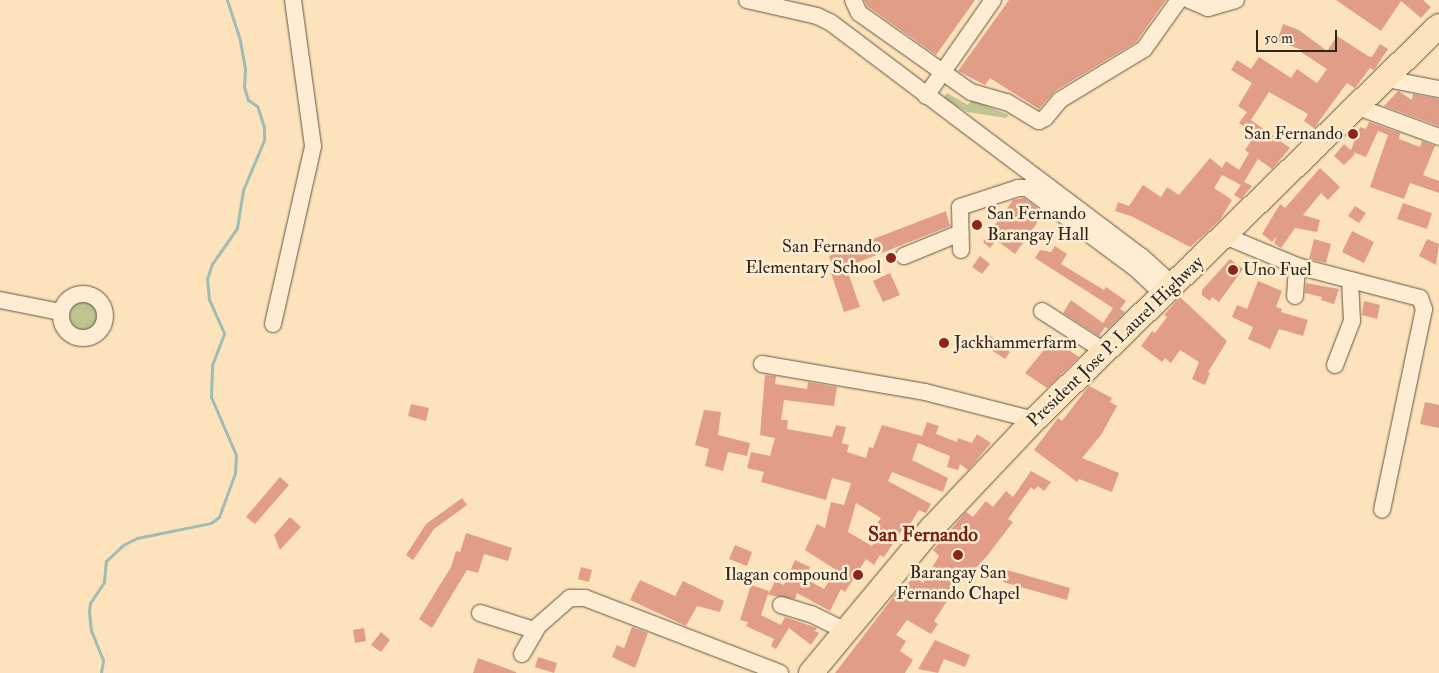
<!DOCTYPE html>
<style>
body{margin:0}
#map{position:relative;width:1439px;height:673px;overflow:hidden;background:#fde3bb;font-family:"IM FELL Double Pica",serif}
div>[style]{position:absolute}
.green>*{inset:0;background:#bfc490}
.round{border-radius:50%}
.stream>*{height:3px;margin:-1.5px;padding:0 1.5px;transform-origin:1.5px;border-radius:1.5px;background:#a0bdb5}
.building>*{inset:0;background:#e29d87}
.roads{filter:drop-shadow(0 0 1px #625544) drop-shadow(0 0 1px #625544)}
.minor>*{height:16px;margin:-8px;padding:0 8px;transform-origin:8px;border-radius:8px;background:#feedd3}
.minor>.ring{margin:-8px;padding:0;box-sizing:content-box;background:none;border:16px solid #feedd3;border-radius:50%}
.highway>*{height:24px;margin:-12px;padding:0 12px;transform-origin:12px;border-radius:12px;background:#fde3bb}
.dots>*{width:14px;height:14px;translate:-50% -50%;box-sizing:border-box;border:2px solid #feedd3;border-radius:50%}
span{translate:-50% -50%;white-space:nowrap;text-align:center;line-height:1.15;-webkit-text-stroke:5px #feedd3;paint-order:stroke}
.poi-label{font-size:18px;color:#2e261c}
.right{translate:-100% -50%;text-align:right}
.left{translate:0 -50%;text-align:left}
.street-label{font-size:18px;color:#2e261c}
.quarter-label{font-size:20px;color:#7a1f14;font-weight:700}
.scale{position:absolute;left:1256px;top:30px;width:81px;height:22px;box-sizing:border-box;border:2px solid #2e261c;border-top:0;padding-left:6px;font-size:15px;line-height:18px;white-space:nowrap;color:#2e261c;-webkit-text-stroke:4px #feedd3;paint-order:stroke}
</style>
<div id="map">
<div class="green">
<i style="clip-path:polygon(947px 93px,968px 105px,972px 100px,1009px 115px,1006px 118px,967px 112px,944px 98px)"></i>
<i class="round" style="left:70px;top:302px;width:28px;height:28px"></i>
</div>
<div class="stream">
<i style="left:101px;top:673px;width:13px;rotate:-81deg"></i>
<i style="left:103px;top:660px;width:31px;rotate:-112deg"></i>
<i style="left:91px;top:631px;width:20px;rotate:-96deg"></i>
<i style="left:89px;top:611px;width:8px;rotate:-83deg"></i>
<i style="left:90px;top:603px;width:25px;rotate:-56deg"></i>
<i style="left:104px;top:582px;width:21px;rotate:-85deg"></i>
<i style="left:106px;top:561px;width:23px;rotate:-43deg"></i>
<i style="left:123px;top:545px;width:16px;rotate:-27deg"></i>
<i style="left:137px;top:538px;width:76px;rotate:-11.5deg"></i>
<i style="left:211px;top:523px;width:10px;rotate:-37deg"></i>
<i style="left:219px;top:517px;width:47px;rotate:-70deg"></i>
<i style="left:235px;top:473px;width:18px;rotate:-87deg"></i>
<i style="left:236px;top:455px;width:63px;rotate:-113.3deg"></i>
<i style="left:211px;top:397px;width:32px;rotate:-88deg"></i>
<i style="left:212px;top:365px;width:34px;rotate:-69deg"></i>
<i style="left:224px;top:333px;width:36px;rotate:-114deg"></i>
<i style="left:209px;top:300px;width:21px;rotate:-95deg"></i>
<i style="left:207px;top:279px;width:16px;rotate:-72deg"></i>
<i style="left:212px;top:264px;width:44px;rotate:-55.2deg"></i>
<i style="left:237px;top:228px;width:38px;rotate:-81deg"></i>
<i style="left:243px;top:190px;width:54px;rotate:-67.2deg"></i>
<i style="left:264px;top:140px;width:13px;rotate:-90deg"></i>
<i style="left:264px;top:127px;width:22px;rotate:-108deg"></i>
<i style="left:257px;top:106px;width:11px;rotate:-146deg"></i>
<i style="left:248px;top:100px;width:14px;rotate:-107deg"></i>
<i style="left:244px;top:87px;width:18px;rotate:-87deg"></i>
<i style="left:245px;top:69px;width:29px;rotate:-100deg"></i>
<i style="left:240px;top:40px;width:42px;rotate:-108deg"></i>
</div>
<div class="building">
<i style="clip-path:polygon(864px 0,975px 0,936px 55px,867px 6px)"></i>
<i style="clip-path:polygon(1009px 0,1166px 0,1136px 42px,1055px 91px,1039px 109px,990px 78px,985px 85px,958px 71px)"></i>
<i style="clip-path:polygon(1336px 0,1423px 0,1431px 7px,1421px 18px,1401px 1px,1381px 31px)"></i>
<i style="clip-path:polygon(1283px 24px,1299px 30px,1327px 51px,1337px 36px,1368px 56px,1372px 57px,1380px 44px,1388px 49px,1374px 70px,1370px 68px,1355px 88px,1347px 83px,1314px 128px,1304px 121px,1308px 114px,1269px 92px,1251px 120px,1290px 148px,1272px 169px,1258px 159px,1244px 182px,1252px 186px,1241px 199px,1234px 195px,1241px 185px,1222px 175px,1214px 188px,1232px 200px,1220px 220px,1190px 247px,1131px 216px,1115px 211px,1118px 202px,1129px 206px,1143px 185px,1161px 197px,1167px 187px,1179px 195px,1210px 158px,1222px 168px,1226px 161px,1239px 170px,1249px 153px,1245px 150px,1253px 138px,1243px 131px,1245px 127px,1239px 123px,1247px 112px,1238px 106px,1252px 83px,1231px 70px,1237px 60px,1251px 69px,1259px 57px,1291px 78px,1297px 69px,1317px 83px,1327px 69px,1301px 52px,1302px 50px,1277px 41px)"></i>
<i style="clip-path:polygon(1398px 91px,1412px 100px,1413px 94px,1439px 99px,1439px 126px,1384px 106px)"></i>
<i style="clip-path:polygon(1369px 122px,1400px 133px,1399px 139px,1420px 147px,1422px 141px,1435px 146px,1423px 175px,1439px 181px,1439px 193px,1410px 183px,1404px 199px,1370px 187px,1388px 135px,1378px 131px,1366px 157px,1353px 152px,1355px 154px,1344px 165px,1334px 156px,1344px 144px,1351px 150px,1360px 127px,1366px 129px)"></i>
<i style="clip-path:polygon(1320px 168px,1340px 187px,1328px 200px,1321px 193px,1303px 215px,1320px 220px,1317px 232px,1295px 228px,1281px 248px,1274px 243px,1277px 236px,1272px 242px,1262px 234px,1280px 204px,1285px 208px)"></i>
<i style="clip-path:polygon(1024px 198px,1044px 213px,1015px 254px,996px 240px,990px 248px,983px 242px,1013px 200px)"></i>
<i style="clip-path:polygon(1403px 203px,1432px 213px,1427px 229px,1397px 219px)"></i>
<i style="clip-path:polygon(1355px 206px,1366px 213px,1359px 223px,1348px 216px)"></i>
<i style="clip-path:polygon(946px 211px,950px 226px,846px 267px,860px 307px,844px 312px,831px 273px,835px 272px,829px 256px)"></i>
<i style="clip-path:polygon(1352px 231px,1374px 242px,1364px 263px,1342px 252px)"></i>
<i style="clip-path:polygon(1314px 239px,1331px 244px,1326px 263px,1309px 259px)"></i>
<i style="clip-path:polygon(1427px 239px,1439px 244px,1436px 265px,1419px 256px)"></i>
<i style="clip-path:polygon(1055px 246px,1067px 254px,1061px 264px,1104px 290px,1106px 287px,1126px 301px,1120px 309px,1125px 312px,1108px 329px,1105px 327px,1099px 336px,1063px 313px,1071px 300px,1103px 323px,1113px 308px,1035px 258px,1040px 250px,1051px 252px)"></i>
<i style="clip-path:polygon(980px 256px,990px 264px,982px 274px,972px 267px)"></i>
<i style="clip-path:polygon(1230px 259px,1243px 269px,1219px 302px,1212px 297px,1210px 301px,1202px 295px,1202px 290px)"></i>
<i style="clip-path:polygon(890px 273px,900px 295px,883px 302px,873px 281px)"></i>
<i style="clip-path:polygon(1258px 281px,1282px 291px,1276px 307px,1282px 309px,1281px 312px,1308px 320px,1303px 336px,1279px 329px,1270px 349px,1248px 339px,1253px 327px,1232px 317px,1237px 305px,1247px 309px)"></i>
<i style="clip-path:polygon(1306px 283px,1339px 289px,1334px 304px,1321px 300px,1322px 297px,1305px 293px)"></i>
<i style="clip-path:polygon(1180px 297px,1227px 341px,1208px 372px,1210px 373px,1205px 385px,1192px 379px,1199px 362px,1180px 350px,1171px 363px,1165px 358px,1162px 362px,1141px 346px,1152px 331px,1155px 333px,1167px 317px,1164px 315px)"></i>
<i style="clip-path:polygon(1364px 301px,1380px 305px,1377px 319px,1362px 315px)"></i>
<i style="clip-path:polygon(988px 334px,1010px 352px,1005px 359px,982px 344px)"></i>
<i style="clip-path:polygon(1053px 339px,1079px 357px,1047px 388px,1025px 373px)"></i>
<i style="clip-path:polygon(evenodd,765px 375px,776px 376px,775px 384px,807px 389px,808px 382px,837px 387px,834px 406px,784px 400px,781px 420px,788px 420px,787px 429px,832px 437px,836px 425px,846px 427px,842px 443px,849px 445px,847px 452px,866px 458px,869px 447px,873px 448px,882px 425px,922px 436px,927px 422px,939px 426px,936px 434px,957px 442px,958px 438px,972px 443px,977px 434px,991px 443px,968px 470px,960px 464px,958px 470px,947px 467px,950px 456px,918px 443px,912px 460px,948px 478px,943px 492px,892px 472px,888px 481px,931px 504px,926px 513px,919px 510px,907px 529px,904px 527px,884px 557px,880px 555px,874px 565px,866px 559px,845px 592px,841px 589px,830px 611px,797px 593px,795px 599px,768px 595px,775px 581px,784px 585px,795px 560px,810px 567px,806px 579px,824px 589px,832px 576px,838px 578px,841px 573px,805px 550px,817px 524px,825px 528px,831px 502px,844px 505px,851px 483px,832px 478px,826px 500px,761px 482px,764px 472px,747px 468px,751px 452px,770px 456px,775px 438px,760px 435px,765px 375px,856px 503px,881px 518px,874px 527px,881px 532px,872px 546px,848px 532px,856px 503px)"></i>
<i style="clip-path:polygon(1089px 386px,1112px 398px,1110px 402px,1117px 406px,1101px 435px,1082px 458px,1119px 473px,1112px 492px,1079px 479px,1077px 482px,1034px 450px,1058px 418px,1062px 421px)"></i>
<i style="clip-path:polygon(1425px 402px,1439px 405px,1439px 428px,1420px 424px)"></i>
<i style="clip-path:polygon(411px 404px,429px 408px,426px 421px,408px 416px)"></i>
<i style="clip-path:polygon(704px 410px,721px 412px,718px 435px,750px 443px,747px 456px,728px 452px,723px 471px,705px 466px,709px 449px,695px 445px)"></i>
<i style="clip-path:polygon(1031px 471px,1051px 482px,1044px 491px,1038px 486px,1034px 490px,1031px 487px,1008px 519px,1013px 522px,987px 556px,964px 580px,962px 578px,934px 621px,938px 624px,931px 634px,907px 620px,896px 635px,906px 641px,900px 651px,913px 660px,905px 673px,835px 673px,901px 587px,904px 590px,913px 576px,923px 583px,939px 556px,933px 550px,966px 512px,973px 517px,986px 501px,993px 507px,1006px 491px,1013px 497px)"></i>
<i style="clip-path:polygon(280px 477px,289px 485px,255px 524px,246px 517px)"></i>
<i style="clip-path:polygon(462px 498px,467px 505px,434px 529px,413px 560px,406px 555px,426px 524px)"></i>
<i style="clip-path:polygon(290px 517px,301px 527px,280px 550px,274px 535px)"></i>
<i style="clip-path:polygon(466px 533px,512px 548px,508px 561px,484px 554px,478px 573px,467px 570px,432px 628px,419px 619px,451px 567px,456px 551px,460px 552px)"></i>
<i style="clip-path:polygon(735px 545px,752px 552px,747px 566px,729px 559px)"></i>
<i style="clip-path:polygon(581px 567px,592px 570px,589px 582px,578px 579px)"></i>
<i style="clip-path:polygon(1007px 570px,1070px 588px,1067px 600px,1003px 582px)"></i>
<i style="clip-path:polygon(640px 580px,675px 596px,683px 581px,724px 601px,720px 612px,697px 606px,686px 626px,630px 600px)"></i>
<i style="clip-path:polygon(751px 585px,769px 591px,761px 615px,781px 625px,785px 617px,817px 628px,815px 631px,819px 633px,811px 645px,789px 628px,776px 649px,771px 646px,774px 639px,746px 626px,748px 622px,740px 620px)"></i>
<i style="clip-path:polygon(632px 627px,648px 633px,635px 668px,612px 657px,617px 645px,624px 648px)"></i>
<i style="clip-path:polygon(364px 628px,366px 641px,355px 643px,353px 630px)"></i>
<i style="clip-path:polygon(381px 632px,390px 640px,381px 652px,371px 645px)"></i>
<i style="clip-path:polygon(935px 640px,970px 655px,965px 667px,944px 659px,938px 673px,918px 669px)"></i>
<i style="clip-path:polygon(538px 657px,557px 663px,554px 673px,535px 667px)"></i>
<i style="clip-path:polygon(478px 658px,516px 672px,516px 673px,473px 673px)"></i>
</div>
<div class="roads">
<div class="minor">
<i style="left:747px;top:0;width:72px;rotate:12.9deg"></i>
<i style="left:817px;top:16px;width:14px;rotate:25deg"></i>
<i style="left:830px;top:22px;width:389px;rotate:37deg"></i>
<i style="left:1141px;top:256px;width:43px;rotate:42.2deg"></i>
<i style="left:853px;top:0;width:14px;rotate:65deg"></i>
<i style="left:859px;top:13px;width:137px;rotate:35.2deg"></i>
<i style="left:971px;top:92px;width:37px;rotate:16deg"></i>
<i style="left:1007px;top:102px;width:37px;rotate:31deg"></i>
<i style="left:1039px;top:121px;width:7px;rotate:-27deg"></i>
<i style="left:1045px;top:118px;width:23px;rotate:-50deg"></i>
<i style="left:1060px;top:100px;width:98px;rotate:-31.3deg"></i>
<i style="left:1144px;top:49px;width:60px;rotate:-54.5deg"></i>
<i style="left:1189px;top:0;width:21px;rotate:23deg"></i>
<i style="left:1208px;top:8px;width:29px;rotate:-16deg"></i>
<i style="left:1387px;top:79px;width:53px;rotate:10.9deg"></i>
<i style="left:926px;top:96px;width:117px;rotate:-55.1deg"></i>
<i style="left:1358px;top:107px;width:86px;rotate:20.3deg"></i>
<i style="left:1225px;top:236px;width:78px;rotate:22.6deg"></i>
<i style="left:1297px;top:266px;width:127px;rotate:14.6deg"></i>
<i style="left:1420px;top:298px;width:12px;rotate:70deg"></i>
<i style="left:1424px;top:309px;width:205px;rotate:101.8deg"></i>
<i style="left:961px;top:250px;width:43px;rotate:-91.3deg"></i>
<i style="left:960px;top:207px;width:61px;rotate:-18.1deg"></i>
<i style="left:1018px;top:188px;width:9px"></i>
<i style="left:1027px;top:188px;width:134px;rotate:36.5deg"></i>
<i style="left:1135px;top:268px;width:38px;rotate:43deg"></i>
<i style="left:904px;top:256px;width:61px;rotate:-22.3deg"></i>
<i class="ring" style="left:61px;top:294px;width:28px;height:28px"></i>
<i style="left:1295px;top:296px;width:30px;rotate:-86deg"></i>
<i style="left:0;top:300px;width:61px;rotate:11.3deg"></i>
<i style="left:1042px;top:311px;width:74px;rotate:32.8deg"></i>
<i style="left:273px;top:324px;width:182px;rotate:-77.3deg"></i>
<i style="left:313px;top:146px;width:147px;rotate:-97.8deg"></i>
<i style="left:762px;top:364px;width:165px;rotate:9.7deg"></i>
<i style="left:925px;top:392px;width:113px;rotate:14.4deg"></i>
<i style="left:1335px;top:365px;width:47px;rotate:-68.9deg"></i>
<i style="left:1352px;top:321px;width:41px;rotate:-92.8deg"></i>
<i style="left:781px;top:605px;width:31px;rotate:17deg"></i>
<i style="left:811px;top:614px;width:37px;rotate:26deg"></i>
<i style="left:480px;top:613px;width:57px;rotate:17.5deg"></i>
<i style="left:522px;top:654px;width:32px;rotate:-60deg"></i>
<i style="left:538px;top:626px;width:43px;rotate:-41.2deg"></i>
<i style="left:570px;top:598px;width:15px"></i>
<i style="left:585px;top:598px;width:209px;rotate:21deg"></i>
</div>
<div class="highway">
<i style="left:811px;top:673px;width:189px;rotate:-50.2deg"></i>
<i style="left:932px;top:528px;width:149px;rotate:-46.6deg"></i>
<i style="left:1034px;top:420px;width:565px;rotate:-44.21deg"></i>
</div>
</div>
<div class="dots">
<i style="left:1353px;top:134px;background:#8f2418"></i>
<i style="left:977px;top:225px;background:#8f2418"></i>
<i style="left:891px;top:258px;background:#8f2418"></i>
<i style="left:1233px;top:270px;background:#8f2418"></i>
<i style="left:944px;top:343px;background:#8f2418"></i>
<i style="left:958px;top:555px;background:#8f2418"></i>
<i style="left:858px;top:575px;background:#8f2418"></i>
</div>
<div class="poi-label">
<span class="right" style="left:1343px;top:134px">San Fernando</span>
<span class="left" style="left:987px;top:225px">San Fernando<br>Barangay Hall</span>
<span class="right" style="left:881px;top:258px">San Fernando<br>Elementary School</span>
<span class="left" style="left:1243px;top:270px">Uno Fuel</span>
<span class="left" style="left:954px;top:343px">Jackhammerfarm</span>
<span style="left:958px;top:584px">Barangay San<br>Fernando Chapel</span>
<span class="right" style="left:848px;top:575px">Ilagan compound</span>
</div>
<div class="street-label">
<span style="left:1116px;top:342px;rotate:-44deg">President Jose P. Laurel Highway</span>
</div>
<div class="quarter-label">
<span style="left:923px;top:534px">San Fernando</span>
</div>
<div class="scale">50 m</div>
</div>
